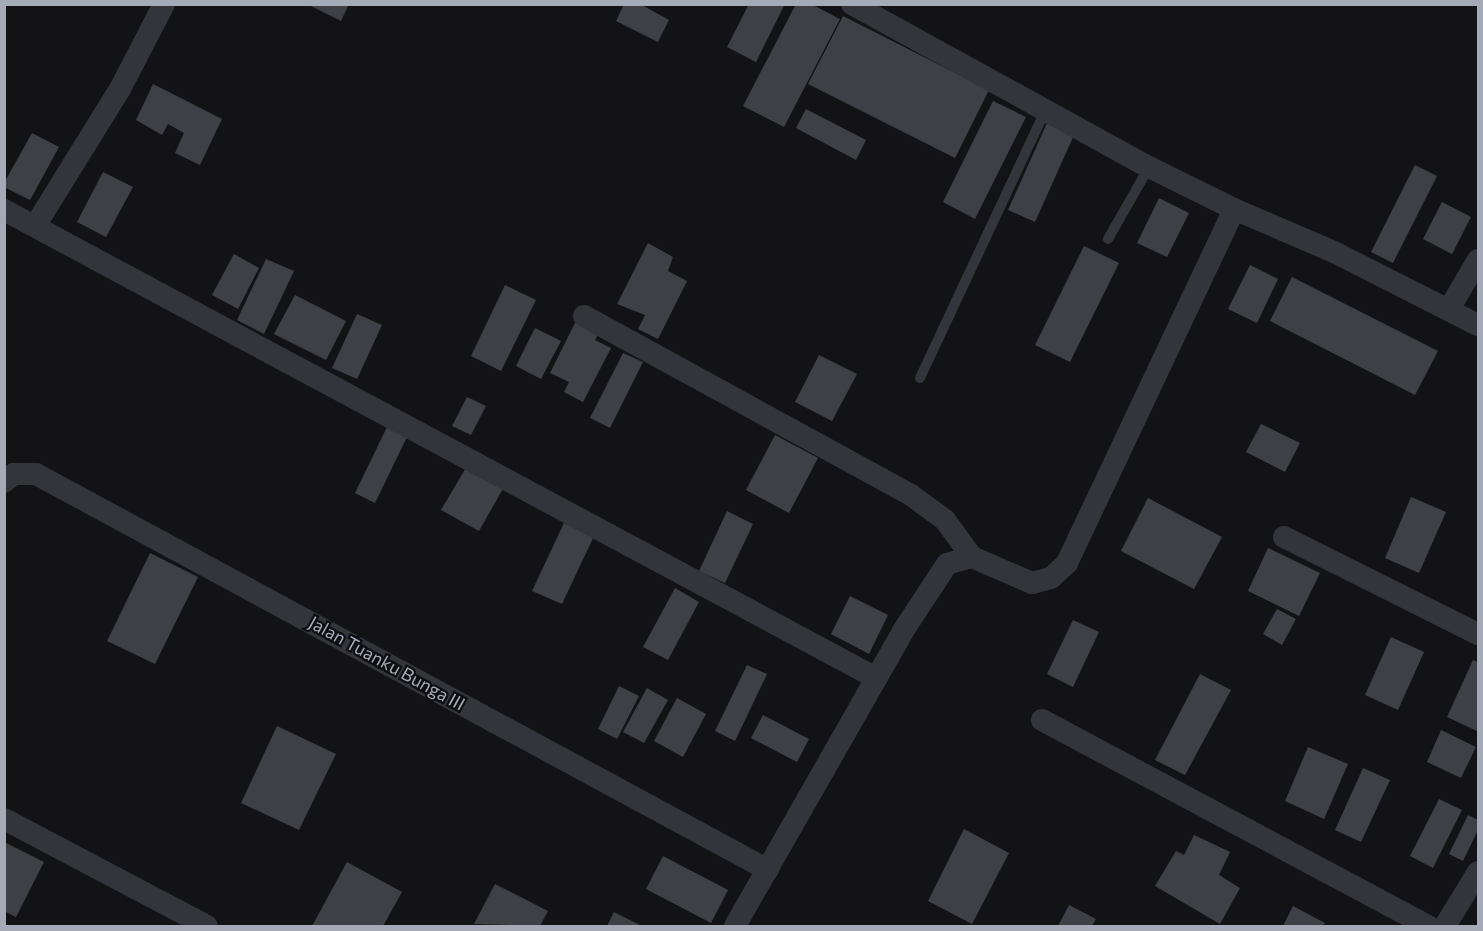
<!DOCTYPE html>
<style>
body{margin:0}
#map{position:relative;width:1483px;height:931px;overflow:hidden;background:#131315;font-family:Commissioner,sans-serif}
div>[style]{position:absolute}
.building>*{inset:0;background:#3f4045}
.service>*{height:10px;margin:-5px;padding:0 5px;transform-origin:5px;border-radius:5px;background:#34353a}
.minor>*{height:22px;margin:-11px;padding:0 11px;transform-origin:11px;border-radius:11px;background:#34353a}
span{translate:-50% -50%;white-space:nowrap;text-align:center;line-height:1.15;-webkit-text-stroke:4.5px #0e0e10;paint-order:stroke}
.street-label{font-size:18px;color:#a4aab6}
.frame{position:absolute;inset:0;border:6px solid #a4aab6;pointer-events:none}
</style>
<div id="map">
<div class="building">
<i style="clip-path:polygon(307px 4px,349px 4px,341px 21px)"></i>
<i style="clip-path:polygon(624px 4px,640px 4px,669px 20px,658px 42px,616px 21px)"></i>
<i style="clip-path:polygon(749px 4px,785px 4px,756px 62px,727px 47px)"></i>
<i style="clip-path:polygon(796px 4px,811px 4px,840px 19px,784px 127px,743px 106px)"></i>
<i style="clip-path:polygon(843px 16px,989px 90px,955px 158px,808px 84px)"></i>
<i style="clip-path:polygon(153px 84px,222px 119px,200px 165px,175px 153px,184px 133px,168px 124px,162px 135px,136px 120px)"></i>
<i style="clip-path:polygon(993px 101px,1026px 117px,975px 219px,943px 202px)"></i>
<i style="clip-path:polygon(806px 109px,866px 140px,856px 160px,796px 128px)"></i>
<i style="clip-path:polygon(1047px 123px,1074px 135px,1035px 222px,1008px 210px)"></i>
<i style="clip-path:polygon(32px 133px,59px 147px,30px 200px,4px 187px,4px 183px)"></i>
<i style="clip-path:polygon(1415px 165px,1437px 176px,1393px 263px,1371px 252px)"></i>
<i style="clip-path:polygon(103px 172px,133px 187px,106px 237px,77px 222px)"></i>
<i style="clip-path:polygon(1159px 198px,1189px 213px,1167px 257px,1137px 243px)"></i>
<i style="clip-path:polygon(1442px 202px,1471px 217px,1452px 254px,1423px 239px)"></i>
<i style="clip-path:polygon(648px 243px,673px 257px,668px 271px,687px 281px,658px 339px,638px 329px,645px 315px,617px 304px)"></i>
<i style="clip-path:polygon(1084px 246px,1119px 263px,1070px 362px,1035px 345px)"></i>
<i style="clip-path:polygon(234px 254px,259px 268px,238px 309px,212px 295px)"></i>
<i style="clip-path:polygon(266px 259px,294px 271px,264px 334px,237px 320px)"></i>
<i style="clip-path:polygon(1250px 265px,1278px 279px,1257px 323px,1228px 309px)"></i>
<i style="clip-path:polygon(1292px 277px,1438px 351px,1415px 395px,1270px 321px)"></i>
<i style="clip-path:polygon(505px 285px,536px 300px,501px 371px,471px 356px)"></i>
<i style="clip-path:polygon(295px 295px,346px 321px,326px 360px,274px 334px)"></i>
<i style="clip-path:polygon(357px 314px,382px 325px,357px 379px,332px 368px)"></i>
<i style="clip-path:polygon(576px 321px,599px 332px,595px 340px,611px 348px,583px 402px,564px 392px,569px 382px,550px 373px)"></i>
<i style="clip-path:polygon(535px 328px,561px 341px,541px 379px,516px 366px)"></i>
<i style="clip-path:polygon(623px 353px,643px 362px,610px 428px,590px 418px)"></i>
<i style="clip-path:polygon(819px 355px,857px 374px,832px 421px,795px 402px)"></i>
<i style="clip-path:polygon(467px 397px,486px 406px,471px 435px,452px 426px)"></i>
<i style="clip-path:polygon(1261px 424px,1300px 443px,1285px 472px,1246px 452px)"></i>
<i style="clip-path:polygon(387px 427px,407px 437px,375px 503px,355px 493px)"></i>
<i style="clip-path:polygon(775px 435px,818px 458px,789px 513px,746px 490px)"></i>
<i style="clip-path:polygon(467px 466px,504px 487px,479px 531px,441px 510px)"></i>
<i style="clip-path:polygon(1411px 497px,1446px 512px,1419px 573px,1385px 558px)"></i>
<i style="clip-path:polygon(1148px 498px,1222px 537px,1194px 589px,1121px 551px)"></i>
<i style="clip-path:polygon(727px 511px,753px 524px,725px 583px,699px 571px)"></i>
<i style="clip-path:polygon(564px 523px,594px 536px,562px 604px,532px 591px)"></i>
<i style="clip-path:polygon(1268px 548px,1320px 573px,1299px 616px,1248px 591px)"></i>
<i style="clip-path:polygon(150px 553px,198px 577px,155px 664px,107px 641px)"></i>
<i style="clip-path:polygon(675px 588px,699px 602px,668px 660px,643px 647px)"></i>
<i style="clip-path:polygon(850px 596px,888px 615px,869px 654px,831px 634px)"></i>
<i style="clip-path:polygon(1277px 609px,1296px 619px,1282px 645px,1263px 634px)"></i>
<i style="clip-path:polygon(1073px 620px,1099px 632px,1073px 687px,1047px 674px)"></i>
<i style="clip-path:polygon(1391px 637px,1424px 652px,1398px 710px,1365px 695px)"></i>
<i style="clip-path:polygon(1473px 660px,1478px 662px,1477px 731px,1447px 717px)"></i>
<i style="clip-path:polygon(747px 665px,767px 674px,735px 741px,715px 731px)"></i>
<i style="clip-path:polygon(1200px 674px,1231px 690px,1185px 775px,1155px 760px)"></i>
<i style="clip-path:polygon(619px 686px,639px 696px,617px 739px,598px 729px)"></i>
<i style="clip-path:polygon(647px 688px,668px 700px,644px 743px,623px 732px)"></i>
<i style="clip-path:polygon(677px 698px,706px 714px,683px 757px,654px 741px)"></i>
<i style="clip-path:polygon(763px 715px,809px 739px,797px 762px,751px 738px)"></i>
<i style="clip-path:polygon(277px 726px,336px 754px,299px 830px,241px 803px)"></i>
<i style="clip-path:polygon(1441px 730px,1476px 747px,1461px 778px,1427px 762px)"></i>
<i style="clip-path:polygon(1308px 747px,1348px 764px,1324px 819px,1285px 801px)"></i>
<i style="clip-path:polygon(1363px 768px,1390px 780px,1361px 842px,1335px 830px)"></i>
<i style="clip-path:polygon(1439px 799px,1462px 810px,1433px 868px,1410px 856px)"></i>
<i style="clip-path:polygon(1468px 815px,1478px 820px,1478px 830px,1463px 861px,1449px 854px)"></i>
<i style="clip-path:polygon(964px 829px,1009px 853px,972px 924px,928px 901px)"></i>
<i style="clip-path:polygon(1194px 835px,1230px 852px,1219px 875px,1240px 888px,1220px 924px,1155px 886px,1176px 851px,1184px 855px)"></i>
<i style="clip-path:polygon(4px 842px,44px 862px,16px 917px,4px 911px)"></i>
<i style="clip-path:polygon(663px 856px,728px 890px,711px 923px,646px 889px)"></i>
<i style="clip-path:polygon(347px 862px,402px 892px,383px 926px,312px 926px)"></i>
<i style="clip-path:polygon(495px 884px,548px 911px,540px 926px,474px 924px)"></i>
<i style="clip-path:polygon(1069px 905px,1096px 919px,1092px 926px,1058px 926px)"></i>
<i style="clip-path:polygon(1293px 906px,1325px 923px,1323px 926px,1283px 926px)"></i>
<i style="clip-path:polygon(614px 912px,642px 926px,607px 926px)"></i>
</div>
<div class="service">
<i style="left:1108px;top:239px;width:83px;rotate:-60.3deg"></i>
<i style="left:920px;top:378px;width:295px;rotate:-64.9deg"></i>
</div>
<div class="minor">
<i style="left:852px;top:4px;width:339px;rotate:28.8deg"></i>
<i style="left:1149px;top:167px;width:95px;rotate:26.3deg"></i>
<i style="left:4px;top:210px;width:990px;rotate:28.22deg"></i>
<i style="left:35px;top:226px;width:161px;rotate:-58.2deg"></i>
<i style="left:120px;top:89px;width:96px;rotate:-62.6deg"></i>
<i style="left:1449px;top:309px;width:57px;rotate:-59.4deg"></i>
<i style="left:584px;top:316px;width:373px;rotate:28.7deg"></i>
<i style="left:911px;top:495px;width:42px;rotate:36.3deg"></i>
<i style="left:945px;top:520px;width:46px;rotate:53.9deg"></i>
<i style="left:4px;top:482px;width:13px;rotate:-39deg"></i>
<i style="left:14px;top:474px;width:22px"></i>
<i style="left:36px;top:474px;width:832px;rotate:28.41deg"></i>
<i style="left:1284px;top:537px;width:217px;rotate:26.6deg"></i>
<i style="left:1042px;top:720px;width:438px;rotate:28.1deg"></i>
<i style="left:4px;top:819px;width:229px;rotate:27.8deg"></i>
<i style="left:735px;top:926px;width:339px;rotate:-60.3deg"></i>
<i style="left:903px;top:631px;width:80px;rotate:-56.7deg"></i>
<i style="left:947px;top:564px;width:26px;rotate:-16deg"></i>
<i style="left:972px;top:557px;width:65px;rotate:23.4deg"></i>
<i style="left:1032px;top:583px;width:20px;rotate:-15deg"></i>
<i style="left:1051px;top:578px;width:22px;rotate:-43deg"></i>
<i style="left:1067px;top:563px;width:391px;rotate:-64.7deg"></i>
<i style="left:1234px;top:209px;width:109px;rotate:23.3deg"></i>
<i style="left:1334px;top:252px;width:161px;rotate:26.9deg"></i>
<i style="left:1445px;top:926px;width:63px;rotate:-58.6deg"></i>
</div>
<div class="street-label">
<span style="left:387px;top:663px;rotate:29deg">Jalan Tuanku Bunga III</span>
</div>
<div class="frame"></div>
</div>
